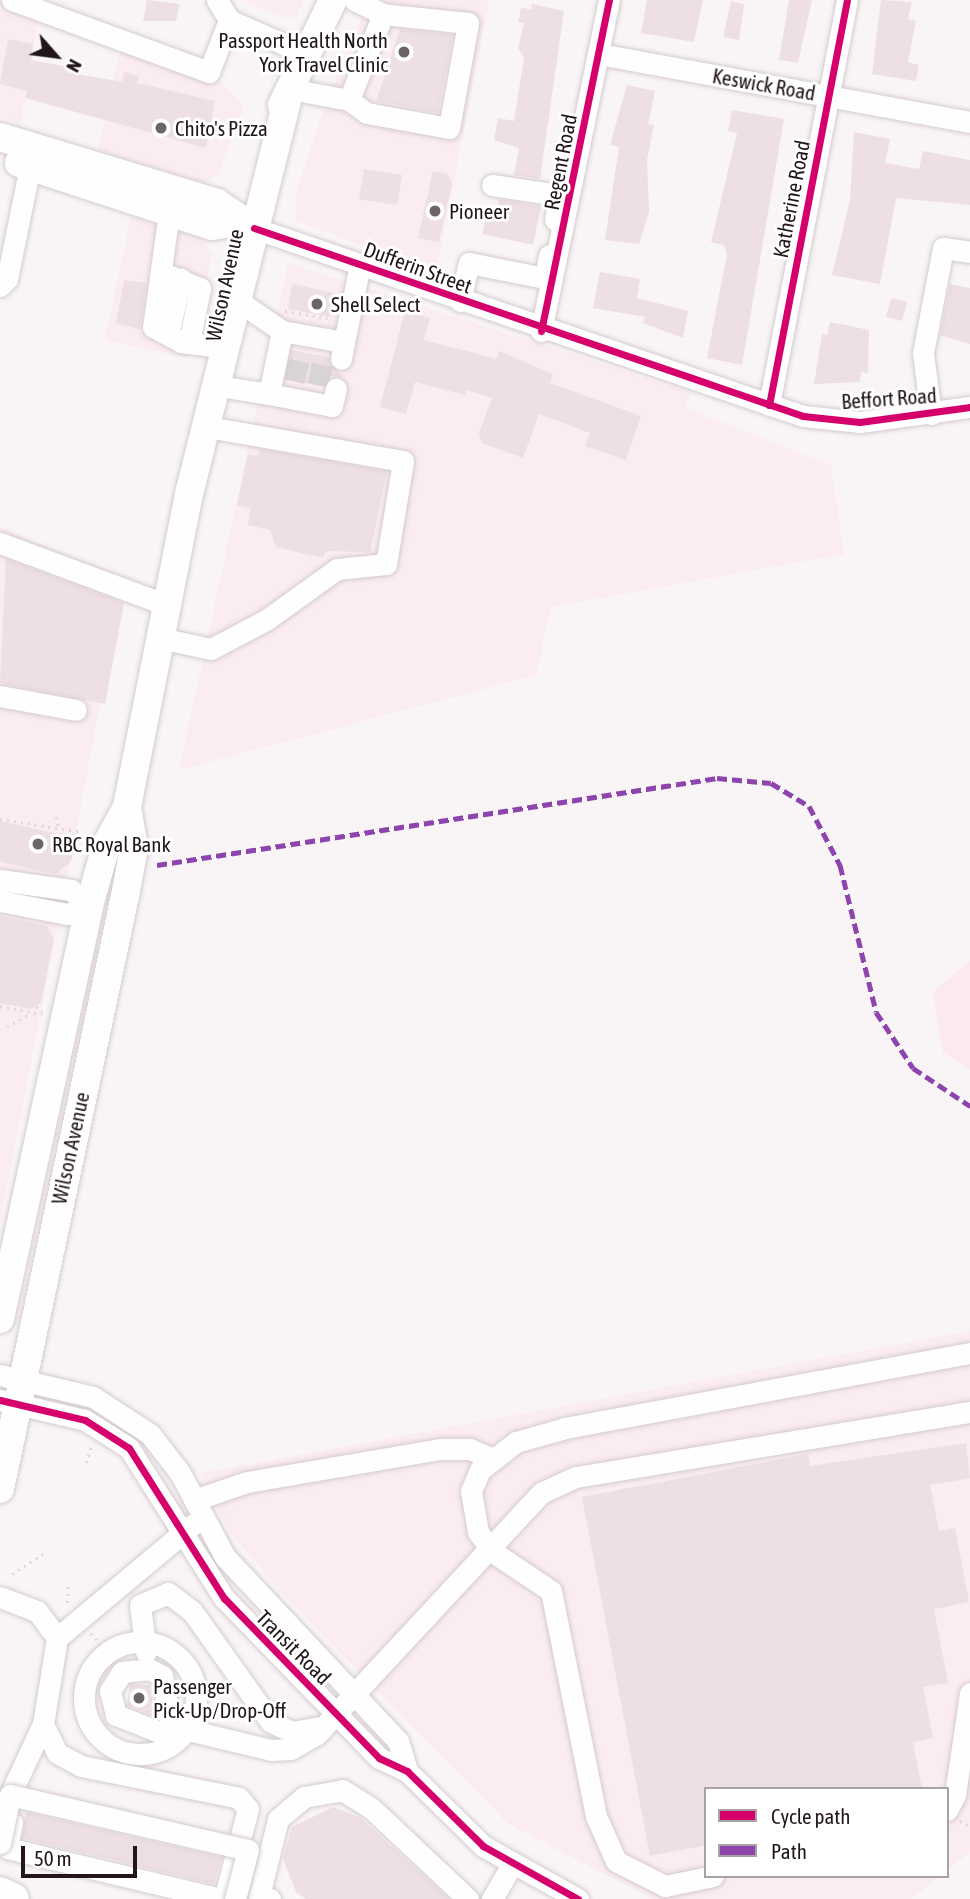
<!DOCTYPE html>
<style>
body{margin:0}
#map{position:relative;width:970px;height:1899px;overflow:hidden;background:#f9f5f7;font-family:"Asap Condensed",sans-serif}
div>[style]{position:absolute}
.built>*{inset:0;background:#fbebf2}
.green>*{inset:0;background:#fbe8f0}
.building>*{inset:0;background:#eedee5}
.minor-tunnel>*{height:21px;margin-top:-10.5px;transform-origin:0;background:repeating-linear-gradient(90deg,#d9d4d6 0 21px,transparent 0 31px)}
.path>*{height:2.5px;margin-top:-1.25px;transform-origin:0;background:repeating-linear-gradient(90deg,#dbd9da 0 2px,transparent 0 7px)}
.roads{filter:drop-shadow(0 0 2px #d4cbcf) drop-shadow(0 0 2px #d4cbcf)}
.minor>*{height:21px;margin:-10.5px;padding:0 10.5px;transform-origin:10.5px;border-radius:10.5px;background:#fefefe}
.minor>.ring{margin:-10.5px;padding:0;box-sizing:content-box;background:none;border:21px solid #fefefe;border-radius:50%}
.major>*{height:28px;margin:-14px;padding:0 14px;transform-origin:14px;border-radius:14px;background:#fefefe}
.highway>*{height:32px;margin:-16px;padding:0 16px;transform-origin:16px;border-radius:16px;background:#fefefe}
.bridges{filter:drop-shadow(0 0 2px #d4cbcf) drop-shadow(0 0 2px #d4cbcf)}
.minor-bridge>*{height:21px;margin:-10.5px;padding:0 10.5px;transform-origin:10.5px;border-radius:10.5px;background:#fefefe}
.quiet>*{height:5px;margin-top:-2.5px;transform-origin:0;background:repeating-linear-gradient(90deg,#8e44ad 0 10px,transparent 0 15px)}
.cycleway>*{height:7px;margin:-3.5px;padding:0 3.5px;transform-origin:3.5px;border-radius:3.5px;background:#d6006c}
.dots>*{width:19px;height:19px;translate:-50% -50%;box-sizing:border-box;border:4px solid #fff;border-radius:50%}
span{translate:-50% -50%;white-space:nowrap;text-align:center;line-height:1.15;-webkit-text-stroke:6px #fff;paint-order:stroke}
.poi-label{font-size:21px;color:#22161b}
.right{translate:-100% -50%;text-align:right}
.left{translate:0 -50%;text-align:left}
.street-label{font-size:21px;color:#22161b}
.legend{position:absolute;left:704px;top:1787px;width:245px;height:91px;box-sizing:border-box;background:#fff;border:2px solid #a7a2a4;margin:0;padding:9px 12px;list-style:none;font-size:21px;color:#22161b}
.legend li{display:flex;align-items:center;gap:14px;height:35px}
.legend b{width:35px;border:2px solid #a7a2a4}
.north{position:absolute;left:21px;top:21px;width:70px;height:70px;-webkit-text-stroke:5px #fff;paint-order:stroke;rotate:118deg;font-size:19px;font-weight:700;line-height:28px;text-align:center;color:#22161b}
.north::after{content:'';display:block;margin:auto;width:24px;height:32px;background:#22161b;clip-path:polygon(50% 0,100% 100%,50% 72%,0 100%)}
.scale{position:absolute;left:21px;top:1846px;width:116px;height:32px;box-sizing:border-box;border:4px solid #22161b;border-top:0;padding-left:9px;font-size:21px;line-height:24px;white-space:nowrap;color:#22161b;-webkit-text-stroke:5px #fff;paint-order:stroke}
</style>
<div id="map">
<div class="built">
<i style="clip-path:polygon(244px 0,303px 0,296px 17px,280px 17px)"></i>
<i style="clip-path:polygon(369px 0,489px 0,436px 273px,296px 221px,295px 196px,321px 117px)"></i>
<i style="clip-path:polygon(0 1px,39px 17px,20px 124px,0 116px)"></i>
<i style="clip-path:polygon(123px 39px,204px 64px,244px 106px,218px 174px,206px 183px,98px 150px)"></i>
<i style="clip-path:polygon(131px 217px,203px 240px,212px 255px,189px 358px,105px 340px)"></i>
<i style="clip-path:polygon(288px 263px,692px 393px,685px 408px,831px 465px,844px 554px,551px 607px,536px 675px,179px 770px)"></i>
<i style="clip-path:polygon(0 528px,125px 577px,0 1222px)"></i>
<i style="clip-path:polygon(970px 1331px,970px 1852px,947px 1870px,947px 1789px,706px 1789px,706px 1876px,940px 1876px,911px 1899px,653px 1899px,508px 1824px,283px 1594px,228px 1530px,201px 1473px)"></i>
</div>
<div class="green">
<i style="clip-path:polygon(970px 961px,970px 1070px,943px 1052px,933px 992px)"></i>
</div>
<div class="building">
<i style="clip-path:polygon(147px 0,180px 4px,176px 21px,143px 21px)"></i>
<i style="clip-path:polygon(647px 0,703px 0,694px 42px,641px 33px)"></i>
<i style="clip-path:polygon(789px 0,812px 0,798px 63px,779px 60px)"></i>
<i style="clip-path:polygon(881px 0,912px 2px,908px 19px,916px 21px,908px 62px,919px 65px,916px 81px,872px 74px)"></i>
<i style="clip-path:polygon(731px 1px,744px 4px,739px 40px,723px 37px)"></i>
<i style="clip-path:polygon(532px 4px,564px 11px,540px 179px,514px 175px,519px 148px,494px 140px,498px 118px,514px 121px,524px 58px,518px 48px,524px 23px,518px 22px,521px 7px,531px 10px)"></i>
<i style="clip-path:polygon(400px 29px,453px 35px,438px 113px,376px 101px)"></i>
<i style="clip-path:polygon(8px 39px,33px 44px,31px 60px,64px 66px,67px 72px,122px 82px,124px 72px,139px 76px,137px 83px,215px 101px,206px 148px,25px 98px,27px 91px,0 84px)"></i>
<i style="clip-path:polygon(627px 85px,655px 91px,648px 124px,654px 125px,647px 160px,649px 212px,639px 244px,605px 240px,619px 147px,610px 145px)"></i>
<i style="clip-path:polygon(732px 110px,784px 119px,742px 365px,707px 358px,727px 254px,724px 245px,711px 242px,737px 133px,728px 131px)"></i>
<i style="clip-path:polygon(854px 132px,890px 139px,885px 163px,919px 169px,923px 151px,970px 160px,970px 205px,896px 198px,880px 284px,832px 275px,850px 200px)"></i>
<i style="clip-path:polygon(364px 169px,402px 175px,397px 205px,359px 199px)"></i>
<i style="clip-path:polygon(433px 171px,448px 174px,452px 184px,439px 242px,418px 238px)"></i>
<i style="clip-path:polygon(499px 199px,541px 206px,533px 245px,482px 234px,488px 211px,496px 213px)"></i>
<i style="clip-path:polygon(600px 272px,640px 279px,637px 298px,688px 311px,683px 338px,643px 323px,645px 317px,593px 308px)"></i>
<i style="clip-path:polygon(124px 280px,146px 283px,140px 329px,116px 324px)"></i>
<i style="clip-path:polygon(292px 284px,334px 293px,330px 317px,288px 309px)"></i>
<i style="clip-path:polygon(950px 284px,970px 288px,970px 344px,940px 335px)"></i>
<i style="clip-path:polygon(891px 298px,907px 302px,902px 321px,886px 317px)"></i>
<i style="clip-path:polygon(405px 311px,430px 318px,424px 340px,497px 359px,499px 351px,553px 374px,550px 383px,641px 416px,626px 460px,585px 446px,590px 433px,539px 414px,523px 458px,482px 443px,479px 433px,492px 398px,467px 390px,465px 395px,415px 382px,406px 414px,380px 407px)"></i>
<i style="clip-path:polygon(830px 322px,869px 330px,868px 373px,861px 372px,860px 382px,814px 384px,822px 334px,827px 335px)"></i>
<i style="clip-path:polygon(291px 350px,328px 357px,342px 377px,331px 376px,323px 386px,285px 379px)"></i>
<i style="clip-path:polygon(260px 449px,387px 471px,370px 552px,326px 551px,323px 558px,276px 547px,270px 530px,248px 525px,251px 508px,237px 505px,248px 454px,258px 456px)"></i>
<i style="clip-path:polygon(6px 559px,124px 603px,105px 704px,0 683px)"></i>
<i style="clip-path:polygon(0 821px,76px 838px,71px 861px,56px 874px,0 862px)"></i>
<i style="clip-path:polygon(0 916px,47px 926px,54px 939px,41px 1002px,31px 1009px,0 1003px)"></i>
<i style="clip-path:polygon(966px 1443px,970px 1478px,930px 1485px,939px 1531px,955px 1528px,969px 1602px,934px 1609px,948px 1683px,923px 1687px,933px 1738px,913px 1742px,922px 1789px,706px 1789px,706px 1845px,650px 1856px,582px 1497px,808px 1454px,810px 1466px)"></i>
<i style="clip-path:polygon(130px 1684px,150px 1685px,154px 1716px,127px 1705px)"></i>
<i style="clip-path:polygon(333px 1807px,361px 1818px,449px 1899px,306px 1899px,296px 1892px,283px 1859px,292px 1827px)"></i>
<i style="clip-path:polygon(26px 1812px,222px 1857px,214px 1884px,22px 1838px)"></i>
</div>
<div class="minor-tunnel">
<i style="left:294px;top:381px;width:30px;rotate:-76deg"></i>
<i style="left:318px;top:385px;width:30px;rotate:-78deg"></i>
</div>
<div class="path">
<i style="left:285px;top:311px;width:43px;rotate:9.5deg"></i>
<i style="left:56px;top:817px;width:10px;rotate:73deg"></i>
<i style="left:0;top:819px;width:84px;rotate:8.9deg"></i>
<i style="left:0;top:1006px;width:43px;rotate:10.8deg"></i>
<i style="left:36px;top:1006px;width:11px;rotate:41deg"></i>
<i style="left:7px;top:1027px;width:28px;rotate:-30deg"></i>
<i style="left:86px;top:1463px;width:17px;rotate:-73deg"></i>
<i style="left:12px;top:1574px;width:37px;rotate:-33deg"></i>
<i style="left:67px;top:1603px;width:21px;rotate:-87deg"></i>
<i style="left:91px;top:1633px;width:32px;rotate:51deg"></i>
<i style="left:960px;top:1821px;width:11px;rotate:27deg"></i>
</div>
<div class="roads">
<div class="minor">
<i style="left:12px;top:0;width:210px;rotate:20.1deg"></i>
<i style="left:209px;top:72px;width:56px;rotate:-69deg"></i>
<i style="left:217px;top:0;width:23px;rotate:59deg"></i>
<i style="left:229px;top:20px;width:84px;rotate:23.8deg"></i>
<i style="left:599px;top:54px;width:377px;rotate:10.4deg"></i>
<i style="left:290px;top:89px;width:60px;rotate:10.6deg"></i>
<i style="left:349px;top:100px;width:92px;rotate:-68.4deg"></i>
<i style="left:383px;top:14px;width:32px;rotate:-154deg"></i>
<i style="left:349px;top:100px;width:22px;rotate:36deg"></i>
<i style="left:367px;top:113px;width:83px;rotate:10.4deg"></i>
<i style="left:449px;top:128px;width:107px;rotate:-79.7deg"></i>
<i style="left:468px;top:23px;width:85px;rotate:-174deg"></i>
<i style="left:492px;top:185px;width:68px;rotate:8.5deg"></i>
<i style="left:559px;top:195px;width:25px;rotate:99deg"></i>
<i style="left:169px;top:212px;width:116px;rotate:97.9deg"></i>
<i style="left:153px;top:327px;width:32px;rotate:28deg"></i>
<i style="left:181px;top:342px;width:31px;rotate:7deg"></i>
<i style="left:254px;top:228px;width:580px;rotate:18.9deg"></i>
<i style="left:803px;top:416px;width:57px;rotate:6deg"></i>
<i style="left:860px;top:422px;width:111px;rotate:-7.8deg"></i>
<i style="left:165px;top:274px;width:38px;rotate:22deg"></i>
<i style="left:200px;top:288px;width:56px;rotate:101.3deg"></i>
<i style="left:0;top:286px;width:10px;rotate:-45deg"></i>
<i style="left:7px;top:279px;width:115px;rotate:-78.5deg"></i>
<i style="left:460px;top:301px;width:39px;rotate:-77deg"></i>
<i style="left:469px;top:263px;width:77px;rotate:11.2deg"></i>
<i style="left:545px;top:278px;width:23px;rotate:-80deg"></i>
<i style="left:282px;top:331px;width:63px;rotate:10.1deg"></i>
<i style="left:344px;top:342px;width:17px;rotate:100deg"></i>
<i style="left:541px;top:331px;width:338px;rotate:-78.4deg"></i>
<i style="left:168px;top:335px;width:58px;rotate:-77.2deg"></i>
<i style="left:344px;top:342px;width:79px;rotate:-78.3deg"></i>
<i style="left:219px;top:386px;width:51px;rotate:9.1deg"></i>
<i style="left:269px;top:394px;width:64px;rotate:-78.3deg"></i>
<i style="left:282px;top:331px;width:55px;rotate:-145.4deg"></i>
<i style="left:269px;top:394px;width:64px;rotate:10.8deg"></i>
<i style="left:332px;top:406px;width:18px;rotate:-77deg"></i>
<i style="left:769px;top:405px;width:412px;rotate:-79.1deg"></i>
<i style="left:931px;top:414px;width:62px;rotate:-97.5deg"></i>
<i style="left:923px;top:353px;width:107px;rotate:-79.2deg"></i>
<i style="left:943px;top:248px;width:27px;rotate:8deg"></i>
<i style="left:0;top:543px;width:178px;rotate:20.4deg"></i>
<i style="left:160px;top:638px;width:52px;rotate:12.2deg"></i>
<i style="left:211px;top:649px;width:62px;rotate:-27.8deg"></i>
<i style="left:266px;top:620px;width:87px;rotate:-35.7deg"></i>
<i style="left:337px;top:569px;width:49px;rotate:-5.8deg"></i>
<i style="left:386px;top:564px;width:104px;rotate:-80.6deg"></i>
<i style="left:403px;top:461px;width:197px;rotate:-170.1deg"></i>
<i style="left:0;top:696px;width:77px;rotate:10.4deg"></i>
<i style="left:0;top:880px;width:72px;rotate:8deg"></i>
<i style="left:71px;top:890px;width:24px;rotate:42deg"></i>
<i style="left:89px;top:906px;width:23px;rotate:160deg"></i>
<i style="left:67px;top:914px;width:68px;rotate:-169deg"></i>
<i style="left:0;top:1375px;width:96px;rotate:13.3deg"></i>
<i style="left:93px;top:1397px;width:68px;rotate:33deg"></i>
<i style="left:150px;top:1434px;width:49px;rotate:52.4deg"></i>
<i style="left:180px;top:1473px;width:95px;rotate:61.8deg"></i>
<i style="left:225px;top:1557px;width:253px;rotate:46.8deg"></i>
<i style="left:398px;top:1741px;width:31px;rotate:73deg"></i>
<i style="left:0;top:1400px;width:87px;rotate:13.2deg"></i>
<i style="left:85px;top:1420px;width:52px;rotate:32.5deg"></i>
<i style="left:129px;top:1448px;width:178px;rotate:57.7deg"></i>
<i style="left:224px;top:1598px;width:223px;rotate:45.9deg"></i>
<i style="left:379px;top:1758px;width:31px;rotate:25deg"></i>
<i style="left:407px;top:1771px;width:107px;rotate:44.6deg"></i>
<i style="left:483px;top:1846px;width:109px;rotate:29.2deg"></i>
<i style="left:194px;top:1500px;width:56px;rotate:-18.8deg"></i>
<i style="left:247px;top:1482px;width:196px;rotate:-9.7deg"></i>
<i style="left:440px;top:1449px;width:30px"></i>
<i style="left:470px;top:1449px;width:22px;rotate:24deg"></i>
<i style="left:0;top:1597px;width:40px;rotate:21deg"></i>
<i style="left:37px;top:1611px;width:34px;rotate:53deg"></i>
<i style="left:57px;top:1638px;width:87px;rotate:99.2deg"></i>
<i style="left:43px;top:1724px;width:78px;rotate:114.9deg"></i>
<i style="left:57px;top:1638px;width:176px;rotate:-39.9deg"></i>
<i class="ring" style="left:84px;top:1642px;width:91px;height:91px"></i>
<i style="left:146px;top:1652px;width:47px;rotate:-97.3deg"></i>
<i style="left:140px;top:1605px;width:30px;rotate:-23deg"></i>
<i style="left:168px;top:1593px;width:30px;rotate:37deg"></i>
<i style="left:192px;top:1611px;width:136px;rotate:54.6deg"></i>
<i style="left:271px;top:1722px;width:23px;rotate:25deg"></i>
<i style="left:292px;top:1732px;width:27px;rotate:-10deg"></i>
<i style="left:43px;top:1724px;width:32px;rotate:64deg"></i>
<i style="left:57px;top:1753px;width:27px;rotate:28deg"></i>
<i style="left:81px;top:1766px;width:161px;rotate:11.4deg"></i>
<i style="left:239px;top:1798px;width:14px;rotate:51deg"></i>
<i style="left:248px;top:1809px;width:93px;rotate:104.9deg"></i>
<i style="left:177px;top:1739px;width:66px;rotate:-158.5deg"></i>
<i style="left:116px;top:1715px;width:25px;rotate:-104deg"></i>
<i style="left:110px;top:1691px;width:22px;rotate:-58deg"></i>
<i style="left:122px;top:1672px;width:27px;rotate:-6deg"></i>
<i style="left:149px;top:1669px;width:15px;rotate:28deg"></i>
<i style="left:162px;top:1676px;width:41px;rotate:80.1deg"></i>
<i style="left:169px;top:1716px;width:24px;rotate:36deg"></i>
<i style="left:188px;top:1730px;width:85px;rotate:13.5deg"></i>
<i style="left:271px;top:1750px;width:20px;rotate:-3deg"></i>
<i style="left:291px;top:1749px;width:30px;rotate:-30deg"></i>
<i style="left:317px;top:1734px;width:329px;rotate:-47.1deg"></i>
<i style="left:541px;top:1493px;width:38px;rotate:-25deg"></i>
<i style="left:576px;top:1477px;width:399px;rotate:-9.4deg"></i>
<i style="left:947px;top:1810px;width:17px;rotate:-62deg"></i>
<i style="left:955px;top:1795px;width:103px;rotate:-81.6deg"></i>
<i style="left:12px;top:1822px;width:26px;rotate:101deg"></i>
<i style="left:7px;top:1848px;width:220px;rotate:13.4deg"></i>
<i style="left:713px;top:1876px;width:49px;rotate:168.2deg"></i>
<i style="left:665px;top:1886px;width:55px;rotate:-153deg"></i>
<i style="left:616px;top:1861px;width:49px;rotate:-114deg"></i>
<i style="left:596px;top:1816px;width:229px;rotate:-101.3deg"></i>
<i style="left:551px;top:1591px;width:70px;rotate:-146.1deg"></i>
<i style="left:493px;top:1552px;width:25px;rotate:-127deg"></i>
<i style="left:478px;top:1532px;width:42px;rotate:-99.7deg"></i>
<i style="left:471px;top:1491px;width:23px;rotate:-67deg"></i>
<i style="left:480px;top:1470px;width:46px;rotate:-37.9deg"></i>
<i style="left:516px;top:1442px;width:51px;rotate:-15.9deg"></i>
<i style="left:565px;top:1428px;width:412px;rotate:-10.5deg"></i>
<i style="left:270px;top:1899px;width:11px;rotate:-165deg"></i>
<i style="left:259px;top:1896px;width:79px;rotate:-76.1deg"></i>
<i style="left:278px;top:1819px;width:34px;rotate:-40deg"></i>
<i style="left:304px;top:1797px;width:39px;rotate:-10deg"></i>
<i style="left:342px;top:1790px;width:34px;rotate:32deg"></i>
<i style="left:371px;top:1808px;width:133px;rotate:43.2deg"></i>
<i style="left:492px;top:1899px;width:39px;rotate:-60deg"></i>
</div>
<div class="major">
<i style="left:282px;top:105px;width:117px;rotate:-64.1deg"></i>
<i style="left:0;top:137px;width:227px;rotate:16.9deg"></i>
<i style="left:217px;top:203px;width:45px;rotate:34deg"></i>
<i style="left:19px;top:163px;width:203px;rotate:18.1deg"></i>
<i style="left:212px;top:226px;width:25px;rotate:-9deg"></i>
<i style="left:0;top:1319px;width:422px;rotate:-77.8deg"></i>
<i style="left:89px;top:906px;width:66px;rotate:-74.1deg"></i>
<i style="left:107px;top:843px;width:41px;rotate:-60.9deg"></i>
<i style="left:127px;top:807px;width:323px;rotate:-78.8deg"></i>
<i style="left:190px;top:490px;width:413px;rotate:-76deg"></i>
<i style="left:0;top:1489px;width:606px;rotate:-78.1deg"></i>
<i style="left:125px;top:896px;width:49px;rotate:-79.4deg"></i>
<i style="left:134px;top:848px;width:42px;rotate:-99.7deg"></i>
</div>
<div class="highway">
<i style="left:0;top:1893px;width:14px;rotate:25deg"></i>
</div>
</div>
<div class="bridges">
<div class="minor-bridge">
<i style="left:0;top:1843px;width:49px;rotate:-78.2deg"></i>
<i style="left:10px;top:1795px;width:244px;rotate:13deg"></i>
<i style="left:248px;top:1850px;width:51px;rotate:104.9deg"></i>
</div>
</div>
<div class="quiet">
<i style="left:157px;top:865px;width:567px;rotate:-8.83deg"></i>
<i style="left:717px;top:778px;width:54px;rotate:5.3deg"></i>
<i style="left:771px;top:783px;width:44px;rotate:31.2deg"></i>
<i style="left:809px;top:806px;width:67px;rotate:62.3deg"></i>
<i style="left:840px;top:865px;width:151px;rotate:76.2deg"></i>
<i style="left:876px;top:1012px;width:67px;rotate:56.5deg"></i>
<i style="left:913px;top:1068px;width:69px;rotate:33.7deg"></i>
</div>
<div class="cycleway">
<i style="left:254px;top:228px;width:580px;rotate:18.9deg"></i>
<i style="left:803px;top:416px;width:57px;rotate:6deg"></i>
<i style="left:860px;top:422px;width:111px;rotate:-7.8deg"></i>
<i style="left:541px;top:331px;width:338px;rotate:-78.4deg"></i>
<i style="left:769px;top:405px;width:412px;rotate:-79.1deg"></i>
<i style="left:0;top:1400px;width:87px;rotate:13.2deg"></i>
<i style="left:85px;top:1420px;width:52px;rotate:32.5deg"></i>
<i style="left:129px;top:1448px;width:178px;rotate:57.7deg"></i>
<i style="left:224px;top:1598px;width:223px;rotate:45.9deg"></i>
<i style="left:379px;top:1758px;width:31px;rotate:25deg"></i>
<i style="left:407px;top:1771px;width:107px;rotate:44.6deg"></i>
<i style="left:483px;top:1846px;width:109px;rotate:29.2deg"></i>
</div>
<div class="dots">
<i style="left:404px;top:52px;background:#6d6468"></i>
<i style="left:161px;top:128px;background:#6d6468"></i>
<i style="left:435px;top:211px;background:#6d6468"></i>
<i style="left:317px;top:304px;background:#6d6468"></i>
<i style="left:38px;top:844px;background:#6d6468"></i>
<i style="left:139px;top:1698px;background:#6d6468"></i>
</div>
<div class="poi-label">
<span class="right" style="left:388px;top:52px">Passport Health North<br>York Travel Clinic</span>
<span class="left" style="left:175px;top:128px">Chito's Pizza</span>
<span class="left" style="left:449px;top:211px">Pioneer</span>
<span class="left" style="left:331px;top:304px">Shell Select</span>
<span class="left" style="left:52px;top:844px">RBC Royal Bank</span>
<span class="left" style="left:153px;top:1698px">Passenger<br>Pick-Up/Drop-Off</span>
</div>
<div class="street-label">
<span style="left:764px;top:84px;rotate:10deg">Keswick Road</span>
<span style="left:560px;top:162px;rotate:-79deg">Regent Road</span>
<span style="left:791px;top:199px;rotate:-79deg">Katherine Road</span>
<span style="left:418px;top:267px;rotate:20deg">Dufferin Street</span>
<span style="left:224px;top:285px;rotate:-78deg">Wilson Avenue</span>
<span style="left:889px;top:398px;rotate:-4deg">Beffort Road</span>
<span style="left:70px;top:1148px;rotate:-78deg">Wilson Avenue</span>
<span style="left:294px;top:1647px;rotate:45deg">Transit Road</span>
</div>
<ul class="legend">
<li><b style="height:9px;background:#d6006c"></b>Cycle path</li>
<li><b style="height:9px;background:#8e44ad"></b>Path</li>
</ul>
<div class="north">N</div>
<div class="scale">50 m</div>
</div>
